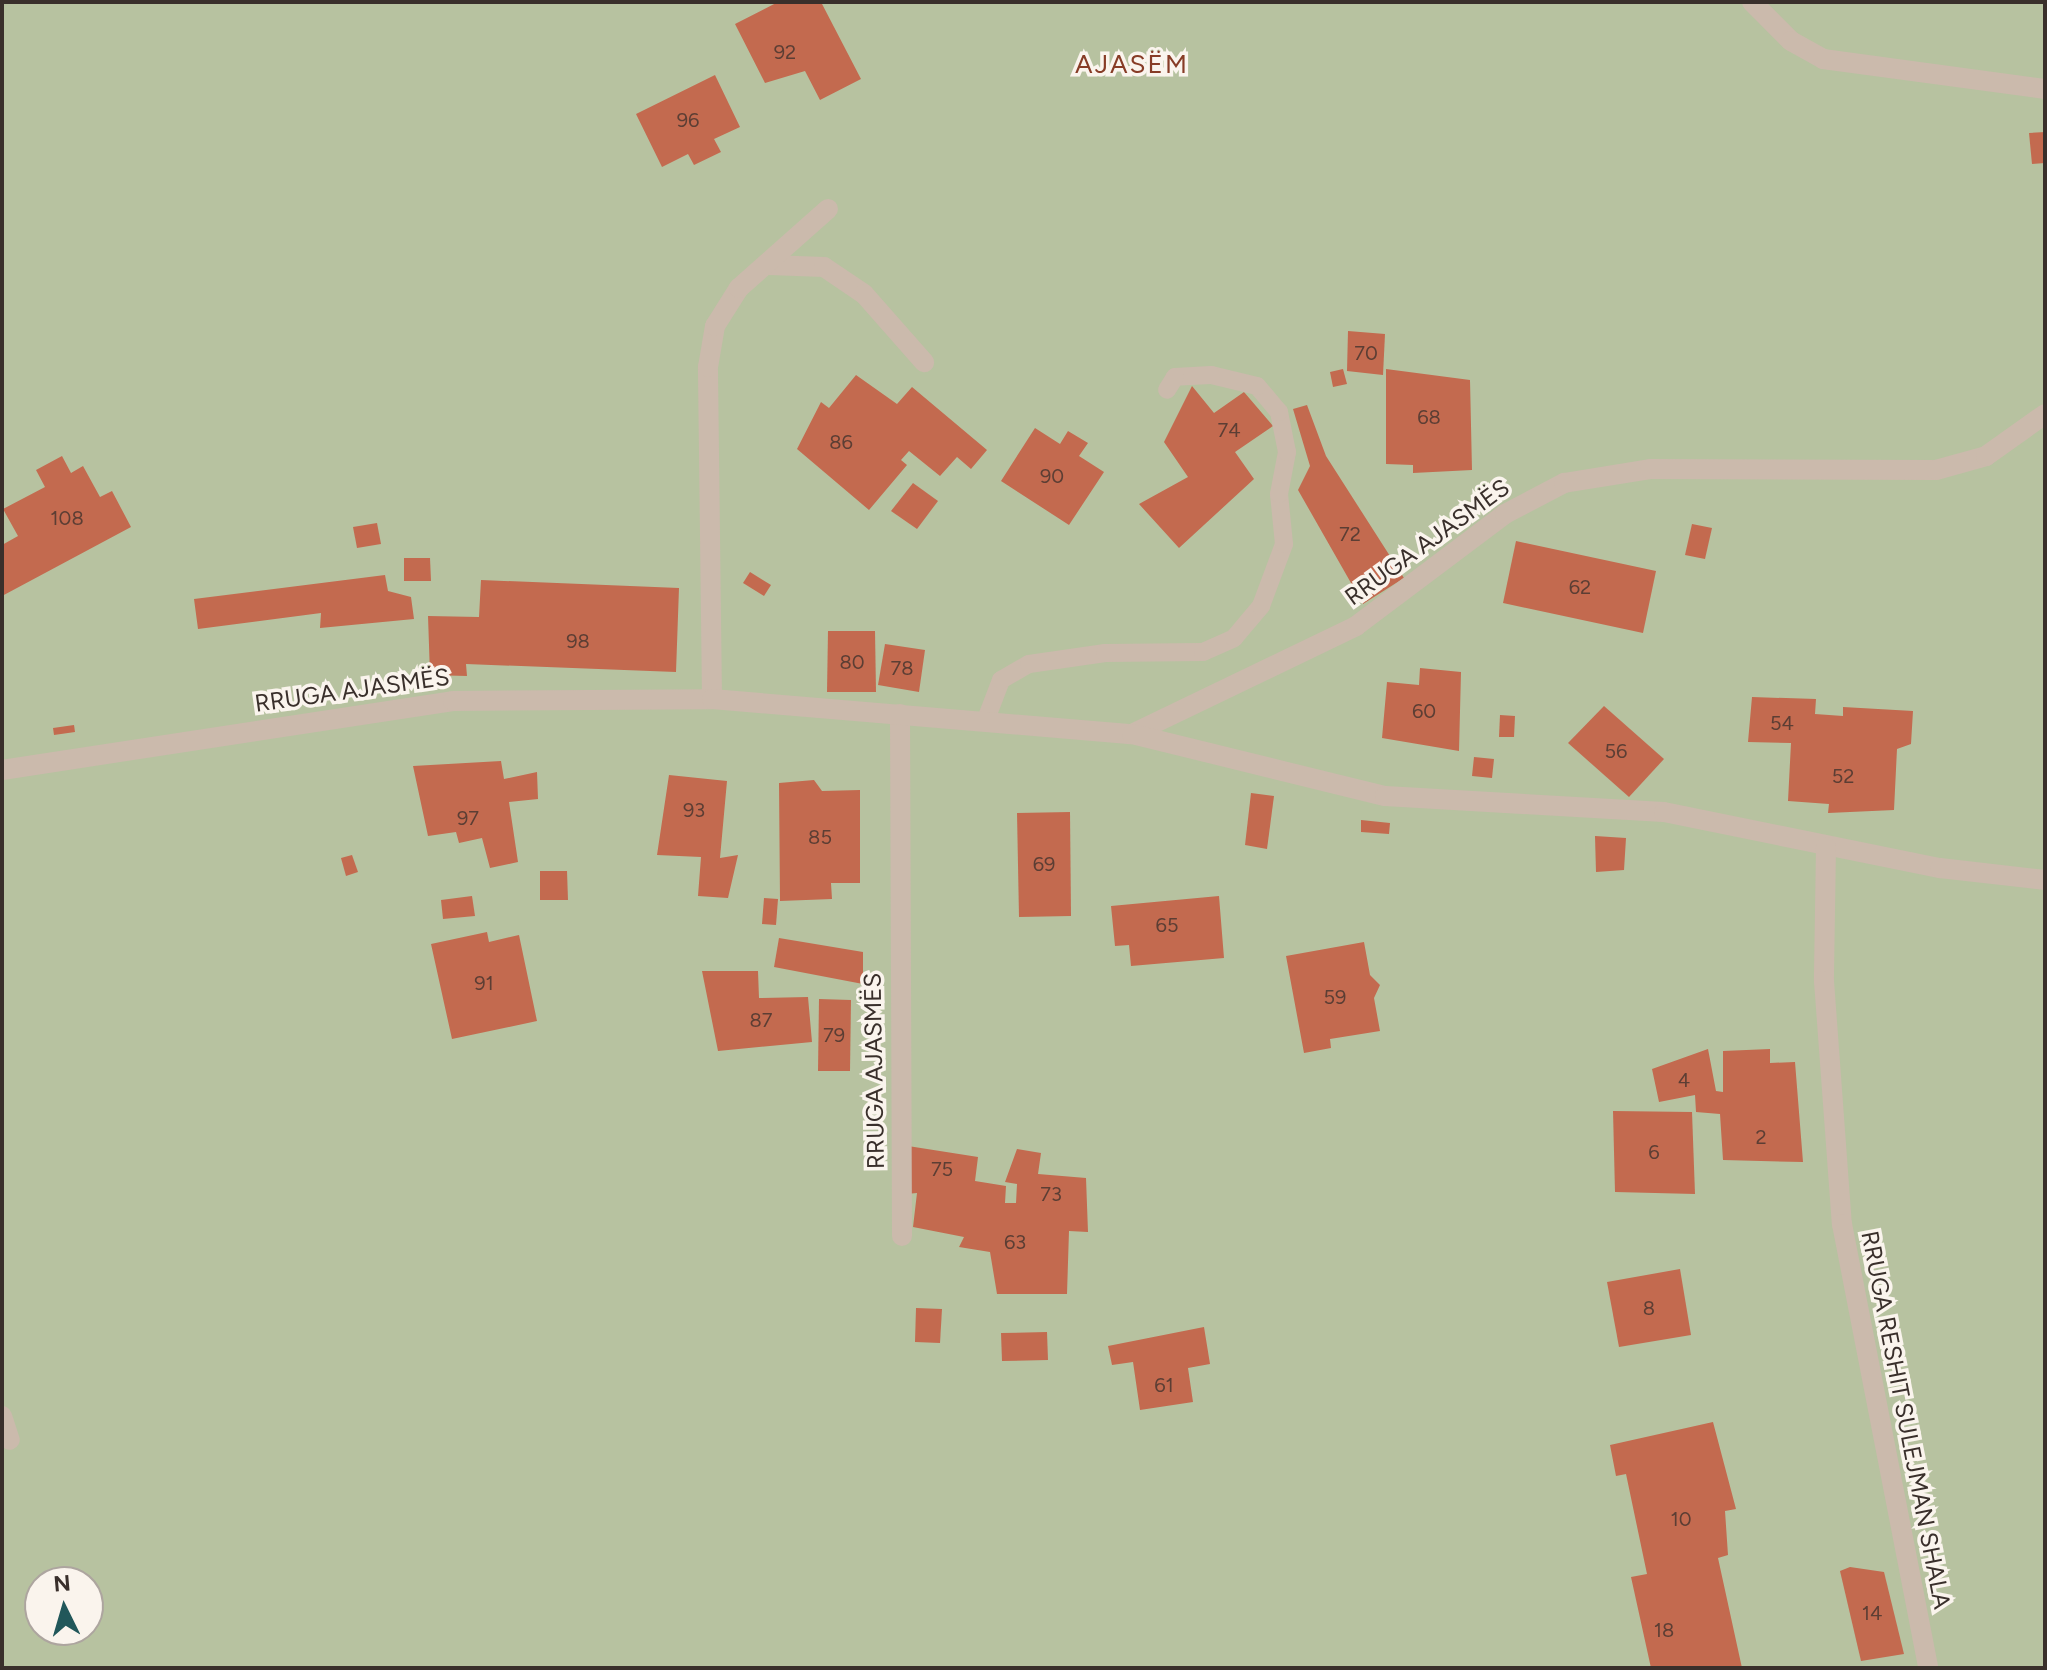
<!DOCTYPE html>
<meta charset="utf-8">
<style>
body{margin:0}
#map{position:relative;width:2047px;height:1670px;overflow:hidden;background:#f3eae1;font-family:Figtree,sans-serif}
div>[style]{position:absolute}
.green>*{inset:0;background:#b7c2a0}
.building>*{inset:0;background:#c36a4f}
.service>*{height:18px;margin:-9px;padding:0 9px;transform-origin:9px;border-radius:9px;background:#cbbaac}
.minor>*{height:20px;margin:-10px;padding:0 10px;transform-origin:10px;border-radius:10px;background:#cbbaac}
span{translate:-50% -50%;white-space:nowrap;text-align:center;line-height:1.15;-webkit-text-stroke:7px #faf4ed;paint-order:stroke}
.number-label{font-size:20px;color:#5c3e34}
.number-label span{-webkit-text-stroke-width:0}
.street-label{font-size:24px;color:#392f2b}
.neighbourhood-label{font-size:26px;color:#873c26;letter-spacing:2px}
.frame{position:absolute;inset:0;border:4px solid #392f2b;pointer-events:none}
.north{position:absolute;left:24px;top:1566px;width:80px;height:80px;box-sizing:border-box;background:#faf4ed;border:2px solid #ada59f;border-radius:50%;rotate:355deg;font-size:22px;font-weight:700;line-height:32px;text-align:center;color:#392f2b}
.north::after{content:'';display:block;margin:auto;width:28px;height:36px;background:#21575a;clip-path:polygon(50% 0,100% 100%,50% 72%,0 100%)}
</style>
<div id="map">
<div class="green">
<i style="clip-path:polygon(evenodd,2px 2px,2045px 2px,2045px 1668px,2px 1668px,2px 2px,40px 1582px,88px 1582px,88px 1630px,40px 1630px,40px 1582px)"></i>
</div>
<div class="building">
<i style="clip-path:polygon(778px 2px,821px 2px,861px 79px,820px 100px,805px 71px,765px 83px,735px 24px)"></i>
<i style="clip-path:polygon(715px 75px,740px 127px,714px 139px,721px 152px,694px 165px,688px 154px,662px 167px,636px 114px)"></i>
<i style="clip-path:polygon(2045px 132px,2045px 163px,2032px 164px,2029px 133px)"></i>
<i style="clip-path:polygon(1348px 331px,1385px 334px,1383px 375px,1347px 371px)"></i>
<i style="clip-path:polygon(1343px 369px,1347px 384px,1333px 387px,1330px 372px)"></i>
<i style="clip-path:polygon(1386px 369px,1470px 380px,1472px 470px,1413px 473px,1413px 465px,1386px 464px)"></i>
<i style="clip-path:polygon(856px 375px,897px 404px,912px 387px,987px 450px,971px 469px,957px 457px,940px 476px,909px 451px,901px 460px,907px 465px,869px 510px,797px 449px,821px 402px,829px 408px)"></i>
<i style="clip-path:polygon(1192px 386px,1214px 413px,1244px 392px,1273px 426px,1235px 452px,1254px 479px,1179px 548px,1139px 504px,1188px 477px,1164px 442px)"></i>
<i style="clip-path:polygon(1307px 405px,1326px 456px,1404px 578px,1363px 604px,1298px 490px,1310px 466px,1293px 409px)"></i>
<i style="clip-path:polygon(1035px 428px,1060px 444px,1068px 431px,1088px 443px,1079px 456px,1104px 472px,1069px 525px,1001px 481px)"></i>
<i style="clip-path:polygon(62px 456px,71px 473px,83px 466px,100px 497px,112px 491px,131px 527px,2px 596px,2px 545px,18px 536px,3px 509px,45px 487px,36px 470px)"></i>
<i style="clip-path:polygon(913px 483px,938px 501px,917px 529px,891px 511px)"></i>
<i style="clip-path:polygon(377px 523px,381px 544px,357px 548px,353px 527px)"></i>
<i style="clip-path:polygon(1692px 524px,1712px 528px,1705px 559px,1685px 555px)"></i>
<i style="clip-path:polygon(1516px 541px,1656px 571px,1643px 633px,1503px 603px)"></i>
<i style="clip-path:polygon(404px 558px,430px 558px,431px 581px,404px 581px)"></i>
<i style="clip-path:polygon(750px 572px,771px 585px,764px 596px,743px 583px)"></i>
<i style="clip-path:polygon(385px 575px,388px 591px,411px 597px,414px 619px,320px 628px,321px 613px,198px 629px,194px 599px)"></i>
<i style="clip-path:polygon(481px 580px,679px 588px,676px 672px,466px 664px,467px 676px,430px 675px,428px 616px,479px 617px)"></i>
<i style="clip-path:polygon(828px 631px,875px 631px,876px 692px,827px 692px)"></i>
<i style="clip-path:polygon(885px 644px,925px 650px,919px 692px,878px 685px)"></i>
<i style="clip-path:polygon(1420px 668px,1461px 672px,1459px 751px,1382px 738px,1387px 682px,1419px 685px)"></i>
<i style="clip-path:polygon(1752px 697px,1816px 699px,1815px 714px,1843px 716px,1843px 707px,1913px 711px,1911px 744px,1897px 749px,1894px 810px,1828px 813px,1829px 804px,1788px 801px,1791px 743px,1748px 742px)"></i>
<i style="clip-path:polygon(1604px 706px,1664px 759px,1629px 797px,1568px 743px)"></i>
<i style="clip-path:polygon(1500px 715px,1515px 716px,1514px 737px,1499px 737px)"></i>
<i style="clip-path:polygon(74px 725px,75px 732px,54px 735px,53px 728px)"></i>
<i style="clip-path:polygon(1474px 757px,1494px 759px,1492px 778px,1472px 776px)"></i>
<i style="clip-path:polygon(501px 761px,504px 779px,537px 772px,538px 799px,509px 802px,518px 862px,490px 868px,482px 838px,459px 843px,456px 832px,428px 836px,413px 766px)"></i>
<i style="clip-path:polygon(669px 775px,727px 781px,720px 858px,738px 855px,728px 898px,698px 896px,701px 857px,657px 855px)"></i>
<i style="clip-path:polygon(814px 780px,822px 791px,860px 790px,860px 883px,831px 883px,832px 899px,780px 901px,779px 783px)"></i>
<i style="clip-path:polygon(1251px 793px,1274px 796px,1267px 849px,1245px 845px)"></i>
<i style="clip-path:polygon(1070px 812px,1071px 916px,1019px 917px,1017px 813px)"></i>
<i style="clip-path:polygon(1361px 820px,1390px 823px,1389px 834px,1361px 832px)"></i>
<i style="clip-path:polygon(1595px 836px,1626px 838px,1624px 870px,1596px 872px)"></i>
<i style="clip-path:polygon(352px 855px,358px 872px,346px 876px,341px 858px)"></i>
<i style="clip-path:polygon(540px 871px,567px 871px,568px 900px,540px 900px)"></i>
<i style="clip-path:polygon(472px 896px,475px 916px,443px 919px,441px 900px)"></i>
<i style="clip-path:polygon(1219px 896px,1224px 958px,1131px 966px,1129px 945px,1115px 946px,1111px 906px)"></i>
<i style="clip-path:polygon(764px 898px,778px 899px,776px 925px,762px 924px)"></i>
<i style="clip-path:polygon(487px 932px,489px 942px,519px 935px,537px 1021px,452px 1039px,431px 944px)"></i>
<i style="clip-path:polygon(779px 938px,863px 952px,863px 984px,774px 967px)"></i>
<i style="clip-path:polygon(1364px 942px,1370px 975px,1380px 985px,1374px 998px,1380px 1031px,1330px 1039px,1331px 1048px,1304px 1053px,1286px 956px)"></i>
<i style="clip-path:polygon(702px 971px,758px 971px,759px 998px,808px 997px,812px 1042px,718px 1051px)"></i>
<i style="clip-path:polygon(819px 999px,851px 1000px,850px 1071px,818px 1071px)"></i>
<i style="clip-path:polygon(1708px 1049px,1716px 1091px,1723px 1092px,1723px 1051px,1770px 1049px,1770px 1063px,1795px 1062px,1803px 1162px,1723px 1160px,1720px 1114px,1696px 1112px,1695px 1095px,1659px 1102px,1652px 1069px)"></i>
<i style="clip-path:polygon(1613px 1111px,1692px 1112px,1695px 1194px,1615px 1192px)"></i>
<i style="clip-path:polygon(908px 1146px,978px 1157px,975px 1181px,1006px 1186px,1005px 1203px,1016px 1203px,1017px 1184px,1005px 1182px,1017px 1149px,1041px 1153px,1038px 1174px,1086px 1178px,1088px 1232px,1069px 1231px,1067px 1294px,997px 1294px,990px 1252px,959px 1247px,964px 1237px,913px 1227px,917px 1193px,906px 1194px)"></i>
<i style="clip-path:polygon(1680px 1269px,1691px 1335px,1619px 1347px,1607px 1282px)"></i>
<i style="clip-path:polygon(916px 1308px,942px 1309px,940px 1343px,915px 1342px)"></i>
<i style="clip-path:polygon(1204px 1327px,1210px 1364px,1188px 1368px,1193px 1402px,1140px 1410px,1133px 1362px,1112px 1365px,1108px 1346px)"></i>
<i style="clip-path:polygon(1047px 1332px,1048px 1360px,1002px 1361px,1001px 1333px)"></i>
<i style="clip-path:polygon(1713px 1422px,1736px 1509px,1725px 1511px,1728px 1555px,1718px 1558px,1742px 1668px,1651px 1668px,1631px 1577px,1647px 1574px,1626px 1474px,1616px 1476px,1610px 1445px)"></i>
<i style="clip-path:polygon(1850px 1567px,1884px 1572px,1904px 1654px,1861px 1661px,1840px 1571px)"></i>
</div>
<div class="service">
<i style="left:985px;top:722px;width:45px;rotate:-69.1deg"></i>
<i style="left:1001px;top:680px;width:32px;rotate:-30deg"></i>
<i style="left:1029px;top:664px;width:77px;rotate:-8.2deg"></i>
<i style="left:1105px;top:653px;width:98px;rotate:-0.6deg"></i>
<i style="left:1203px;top:652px;width:34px;rotate:-24deg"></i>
<i style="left:1234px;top:638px;width:42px;rotate:-49.8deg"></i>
<i style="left:1261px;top:606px;width:66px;rotate:-69.6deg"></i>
<i style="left:1284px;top:544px;width:50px;rotate:-95.7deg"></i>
<i style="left:1279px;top:494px;width:43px;rotate:-79.2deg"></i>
<i style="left:1287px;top:452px;width:41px;rotate:-101.3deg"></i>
<i style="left:1279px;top:412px;width:34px;rotate:-130deg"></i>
<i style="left:1257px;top:386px;width:47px;rotate:-166.6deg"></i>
<i style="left:1211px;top:375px;width:36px;rotate:177deg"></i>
<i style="left:1175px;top:377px;width:15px;rotate:122deg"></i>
</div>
<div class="minor">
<i style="left:1752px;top:2px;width:55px;rotate:45deg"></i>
<i style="left:1791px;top:41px;width:37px;rotate:29deg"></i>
<i style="left:1823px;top:59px;width:224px;rotate:7.7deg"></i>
<i style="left:769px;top:265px;width:55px;rotate:2.1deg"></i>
<i style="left:824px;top:267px;width:48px;rotate:34deg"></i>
<i style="left:864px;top:294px;width:91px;rotate:48.6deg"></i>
<i style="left:712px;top:699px;width:332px;rotate:-90.7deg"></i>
<i style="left:708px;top:367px;width:42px;rotate:-80.3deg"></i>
<i style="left:715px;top:326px;width:45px;rotate:-57.7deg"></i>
<i style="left:739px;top:288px;width:119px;rotate:-41.6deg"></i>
<i style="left:900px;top:714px;width:522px;rotate:89.78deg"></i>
<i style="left:1132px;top:734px;width:249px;rotate:-25.7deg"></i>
<i style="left:1356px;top:626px;width:186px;rotate:-36.9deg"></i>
<i style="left:1505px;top:514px;width:67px;rotate:-27.7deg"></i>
<i style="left:1564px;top:483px;width:87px;rotate:-9.2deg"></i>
<i style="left:1650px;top:469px;width:286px;rotate:0.2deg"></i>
<i style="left:1936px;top:470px;width:52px;rotate:-15.6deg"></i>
<i style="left:1986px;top:456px;width:72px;rotate:-35.4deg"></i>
<i style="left:2px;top:770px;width:456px;rotate:-8.7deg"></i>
<i style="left:453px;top:701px;width:259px;rotate:-0.4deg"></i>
<i style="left:712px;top:699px;width:421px;rotate:4.8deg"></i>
<i style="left:1132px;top:734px;width:260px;rotate:13.8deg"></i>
<i style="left:1385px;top:796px;width:279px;rotate:3.3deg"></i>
<i style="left:1664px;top:812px;width:282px;rotate:11.5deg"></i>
<i style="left:1940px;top:868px;width:106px;rotate:6.5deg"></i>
<i style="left:1826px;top:847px;width:134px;rotate:90.9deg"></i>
<i style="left:1824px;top:981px;width:244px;rotate:85.8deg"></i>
<i style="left:1842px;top:1224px;width:452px;rotate:79deg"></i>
<i style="left:2px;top:1416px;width:25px;rotate:72deg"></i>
</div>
<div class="number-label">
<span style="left:785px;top:52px">92</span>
<span style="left:688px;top:120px">96</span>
<span style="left:1366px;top:353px">70</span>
<span style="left:1429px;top:417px">68</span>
<span style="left:1229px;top:430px">74</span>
<span style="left:841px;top:442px">86</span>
<span style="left:1052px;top:476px">90</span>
<span style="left:67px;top:518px">108</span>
<span style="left:1350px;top:534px">72</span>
<span style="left:1580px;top:587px">62</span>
<span style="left:578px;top:641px">98</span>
<span style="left:852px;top:662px">80</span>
<span style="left:902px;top:668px">78</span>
<span style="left:1424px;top:711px">60</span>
<span style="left:1782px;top:723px">54</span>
<span style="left:1616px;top:751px">56</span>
<span style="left:1843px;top:776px">52</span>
<span style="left:694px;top:810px">93</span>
<span style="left:468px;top:818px">97</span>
<span style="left:820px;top:837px">85</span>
<span style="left:1044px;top:864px">69</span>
<span style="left:1167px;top:925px">65</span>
<span style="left:484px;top:983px">91</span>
<span style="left:1335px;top:997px">59</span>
<span style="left:761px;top:1020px">87</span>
<span style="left:834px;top:1035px">79</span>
<span style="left:1684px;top:1080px">4</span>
<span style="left:1761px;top:1137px">2</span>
<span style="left:1654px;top:1152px">6</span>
<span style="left:942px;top:1169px">75</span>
<span style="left:1051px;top:1194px">73</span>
<span style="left:1015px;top:1242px">63</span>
<span style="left:1649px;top:1308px">8</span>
<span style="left:1164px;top:1385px">61</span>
<span style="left:1681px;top:1519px">10</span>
<span style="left:1872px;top:1613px">14</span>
<span style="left:1664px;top:1630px">18</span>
</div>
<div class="street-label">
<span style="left:1427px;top:542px;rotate:-36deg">RRUGA AJASMËS</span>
<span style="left:352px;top:690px;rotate:-8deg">RRUGA AJASMËS</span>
<span style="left:874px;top:1071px;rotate:-91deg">RRUGA AJASMËS</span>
<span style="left:1906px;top:1420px;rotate:79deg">RRUGA RESHIT SULEJMAN SHALA</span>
</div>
<div class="neighbourhood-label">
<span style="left:1132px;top:65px">AJASËM</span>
</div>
<div class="frame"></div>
<div class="north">N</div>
</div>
